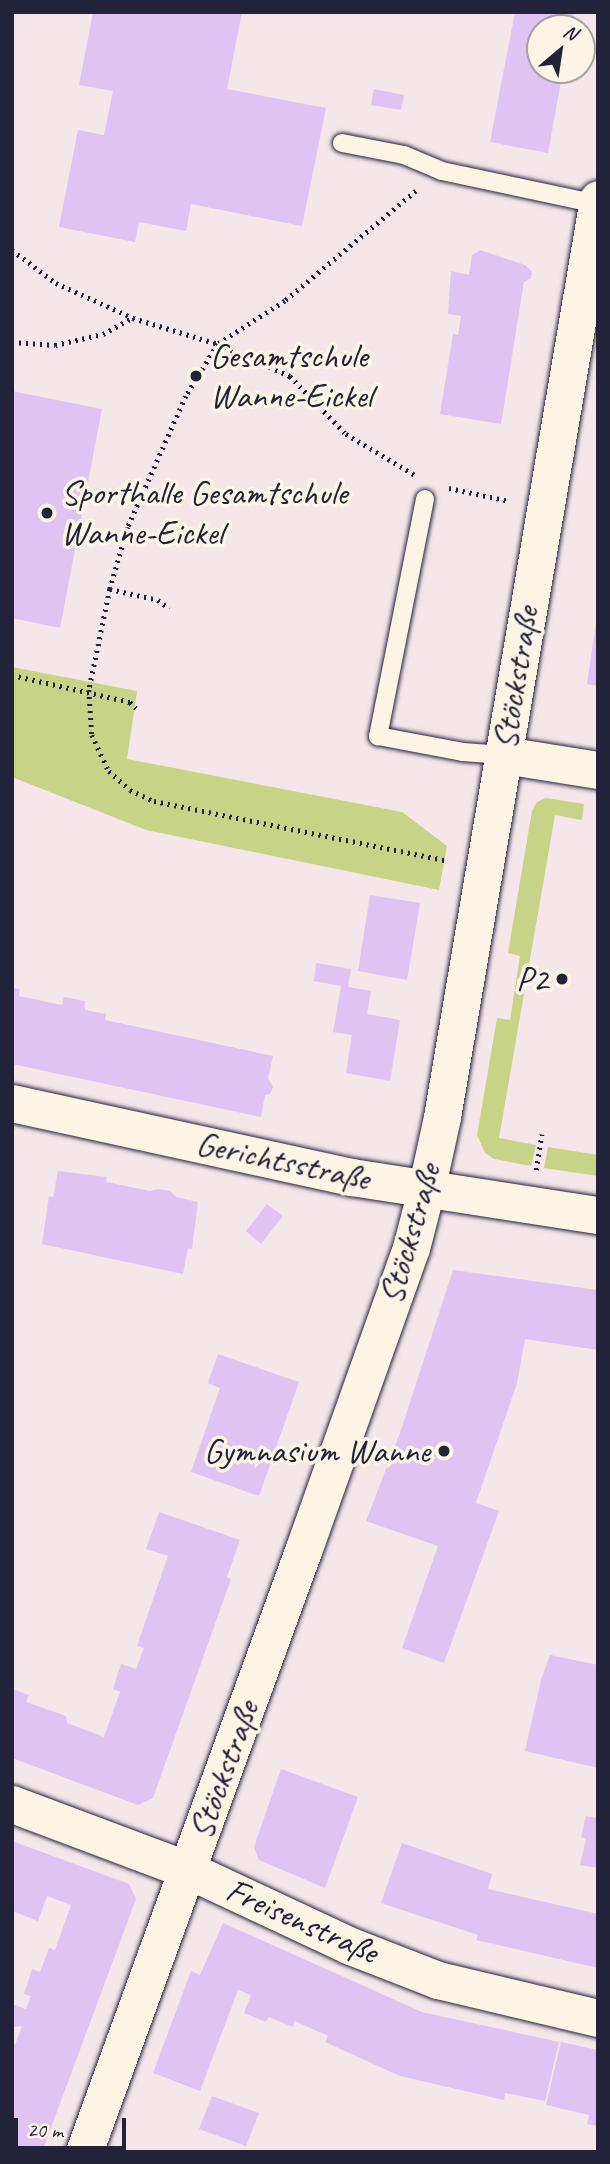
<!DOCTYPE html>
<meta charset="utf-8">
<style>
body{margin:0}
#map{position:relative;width:610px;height:2164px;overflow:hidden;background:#f4e6e9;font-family:Caveat,sans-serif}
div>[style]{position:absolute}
.green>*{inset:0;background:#c7d487}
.building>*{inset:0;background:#e0c3f2}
.path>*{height:4.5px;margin-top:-2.25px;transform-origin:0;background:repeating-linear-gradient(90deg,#22223b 0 2px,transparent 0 7px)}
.roads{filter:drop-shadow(0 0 2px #22223b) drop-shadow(0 0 2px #22223b)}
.lane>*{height:18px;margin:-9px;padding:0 9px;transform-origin:9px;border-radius:9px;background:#fcf5e5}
.street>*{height:37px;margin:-18.5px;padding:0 18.5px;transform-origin:18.5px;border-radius:18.5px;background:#fcf5e5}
.dots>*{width:19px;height:19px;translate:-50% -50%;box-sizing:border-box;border:4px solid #fcf5e5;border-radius:50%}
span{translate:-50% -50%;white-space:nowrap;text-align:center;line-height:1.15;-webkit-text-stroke:7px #fcf5e5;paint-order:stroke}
.poi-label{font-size:35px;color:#22223b}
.left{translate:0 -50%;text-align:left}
.right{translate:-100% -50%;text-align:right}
.street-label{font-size:35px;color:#22223b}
.frame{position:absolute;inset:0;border:14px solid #22223b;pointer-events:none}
.north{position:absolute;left:526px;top:14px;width:70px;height:70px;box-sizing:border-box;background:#fcf5e5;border:2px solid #a5a1a1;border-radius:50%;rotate:29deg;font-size:19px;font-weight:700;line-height:28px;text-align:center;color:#22223b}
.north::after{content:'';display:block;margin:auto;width:24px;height:32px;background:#22223b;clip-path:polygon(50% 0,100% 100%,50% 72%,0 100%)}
.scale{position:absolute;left:14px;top:2118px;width:112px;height:32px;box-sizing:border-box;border:4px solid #22223b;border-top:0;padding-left:9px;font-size:21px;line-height:24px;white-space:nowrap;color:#22223b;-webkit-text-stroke:5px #fcf5e5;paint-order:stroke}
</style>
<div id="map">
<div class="green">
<i style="clip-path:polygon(12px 667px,137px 691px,127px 759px,402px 812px,447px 846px,439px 890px,146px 830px,12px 777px)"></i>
<i style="clip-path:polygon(546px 798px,584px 804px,582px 820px,555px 815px,499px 1138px,536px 1145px,531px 1166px,494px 1159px,485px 1153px,477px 1135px,497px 1018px,510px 1020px,520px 956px,508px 953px,532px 811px,537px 802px)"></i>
<i style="clip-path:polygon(548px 1147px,598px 1155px,598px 1176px,544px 1168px)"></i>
</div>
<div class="building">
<i style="clip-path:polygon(93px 12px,242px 12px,227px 89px,326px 108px,302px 226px,191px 204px,186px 231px,139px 222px,135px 242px,59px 227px,78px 130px,104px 135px,113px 91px,79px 85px)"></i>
<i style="clip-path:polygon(515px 12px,574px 12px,571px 28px,540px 28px,540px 70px,563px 70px,548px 153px,490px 142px)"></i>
<i style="clip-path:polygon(374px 89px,404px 95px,401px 110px,371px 105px)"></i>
<i style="clip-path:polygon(480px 250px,525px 265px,532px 272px,531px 278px,524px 282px,501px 424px,440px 414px,453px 334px,458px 335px,461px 316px,448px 314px,451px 271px,469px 275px,472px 255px)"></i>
<i style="clip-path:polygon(12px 391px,102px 409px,60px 628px,12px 618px)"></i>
<i style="clip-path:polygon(596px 623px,598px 623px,598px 686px,587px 684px)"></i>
<i style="clip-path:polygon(370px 895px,420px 903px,407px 980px,358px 971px)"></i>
<i style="clip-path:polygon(316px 963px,351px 969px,348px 987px,371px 991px,367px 1014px,400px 1020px,390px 1081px,346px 1073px,352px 1035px,333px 1032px,341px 986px,314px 981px)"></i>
<i style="clip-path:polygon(12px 988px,20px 989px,19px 996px,62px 1005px,64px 997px,85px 1001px,85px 1010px,106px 1014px,105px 1020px,273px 1056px,268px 1078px,273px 1087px,270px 1094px,265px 1095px,261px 1117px,12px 1064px)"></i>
<i style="clip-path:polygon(58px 1171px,107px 1177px,106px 1182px,150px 1191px,158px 1189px,170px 1191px,176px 1197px,198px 1202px,192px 1249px,188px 1248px,183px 1274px,42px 1244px,49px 1196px,53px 1197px)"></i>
<i style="clip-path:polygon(267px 1204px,283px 1216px,261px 1244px,246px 1231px)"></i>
<i style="clip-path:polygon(453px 1270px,598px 1290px,598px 1350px,525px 1339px,517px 1383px,476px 1503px,499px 1511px,444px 1663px,402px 1648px,438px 1546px,366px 1521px,401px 1430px)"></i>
<i style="clip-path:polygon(218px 1354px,299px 1382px,259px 1496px,191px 1472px,220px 1388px,208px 1383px)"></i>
<i style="clip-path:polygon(159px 1512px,240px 1540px,227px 1577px,231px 1579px,153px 1798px,138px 1805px,12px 1758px,12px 1689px,29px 1695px,26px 1702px,66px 1716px,67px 1723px,104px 1737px,120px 1692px,113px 1689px,121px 1664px,136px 1669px,144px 1648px,137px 1646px,168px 1556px,146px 1549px)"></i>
<i style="clip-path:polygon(550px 1655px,598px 1665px,598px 1768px,525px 1751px,541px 1680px)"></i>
<i style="clip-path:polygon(281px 1769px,358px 1797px,325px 1888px,259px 1860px,254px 1847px)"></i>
<i style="clip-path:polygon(586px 1816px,598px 1818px,598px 1868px,580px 1865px,586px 1839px,581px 1837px)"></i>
<i style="clip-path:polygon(12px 1841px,129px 1884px,136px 1899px,42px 2152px,12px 2152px,12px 2044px,15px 2045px,22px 2026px,12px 2027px,12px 2004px,26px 2009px,31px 1996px,24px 1994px,32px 1969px,40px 1972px,49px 1948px,55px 1950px,71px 1905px,47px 1896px,38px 1921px,12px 1911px)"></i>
<i style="clip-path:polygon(402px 1843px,492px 1874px,488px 1889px,598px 1914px,598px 1968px,476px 1940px,478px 1935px,381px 1903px)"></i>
<i style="clip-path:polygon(223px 1923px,422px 2012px,559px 2042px,545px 2101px,505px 2093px,504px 2100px,400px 2076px,325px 2042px,328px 2036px,295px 2021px,293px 2027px,269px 2017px,266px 2022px,244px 2013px,251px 1995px,238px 1990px,200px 2091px,153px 2073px,191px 1971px,200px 1975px)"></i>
<i style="clip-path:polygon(561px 2042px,598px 2050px,598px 2126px,587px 2124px,589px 2115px,546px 2105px)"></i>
<i style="clip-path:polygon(212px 2096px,259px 2113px,246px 2146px,199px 2129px)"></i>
</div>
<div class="path">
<i style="left:416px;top:191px;width:171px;rotate:140deg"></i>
<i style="left:285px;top:301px;width:80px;rotate:147.3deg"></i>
<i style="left:218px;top:344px;width:61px;rotate:121.6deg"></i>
<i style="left:186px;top:396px;width:143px;rotate:113.9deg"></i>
<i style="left:128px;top:527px;width:65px;rotate:106.2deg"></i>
<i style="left:110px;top:589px;width:103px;rotate:101.7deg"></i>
<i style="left:89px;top:690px;width:45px;rotate:86.2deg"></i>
<i style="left:92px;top:735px;width:40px;rotate:65deg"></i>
<i style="left:109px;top:771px;width:28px;rotate:42deg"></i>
<i style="left:130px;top:790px;width:26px;rotate:25deg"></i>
<i style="left:154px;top:801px;width:300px;rotate:11.5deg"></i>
<i style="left:12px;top:250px;width:55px;rotate:36.9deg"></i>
<i style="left:56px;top:283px;width:85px;rotate:24.4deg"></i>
<i style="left:133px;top:318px;width:89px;rotate:17deg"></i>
<i style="left:218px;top:344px;width:79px;rotate:24deg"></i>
<i style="left:290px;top:376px;width:81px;rotate:46deg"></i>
<i style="left:346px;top:434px;width:80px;rotate:30.7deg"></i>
<i style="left:12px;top:342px;width:43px;rotate:4deg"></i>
<i style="left:55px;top:345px;width:49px;rotate:-12.9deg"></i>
<i style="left:103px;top:334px;width:33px;rotate:-29deg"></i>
<i style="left:449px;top:488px;width:61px;rotate:12.2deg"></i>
<i style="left:110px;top:589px;width:49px;rotate:12.9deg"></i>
<i style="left:158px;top:600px;width:14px;rotate:36deg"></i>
<i style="left:12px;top:675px;width:121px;rotate:12.9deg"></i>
<i style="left:130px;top:702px;width:14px;rotate:45deg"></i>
<i style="left:536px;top:1170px;width:36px;rotate:-81deg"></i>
</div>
<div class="roads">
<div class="lane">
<i style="left:342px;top:143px;width:63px;rotate:11deg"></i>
<i style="left:404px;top:155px;width:41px;rotate:22.8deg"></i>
<i style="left:442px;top:171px;width:158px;rotate:12deg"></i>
<i style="left:425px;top:499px;width:242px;rotate:101.2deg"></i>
<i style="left:378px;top:736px;width:86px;rotate:10.7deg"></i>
<i style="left:463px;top:752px;width:41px;rotate:4.2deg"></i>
</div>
<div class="street">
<i style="left:504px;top:755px;width:95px;rotate:9.1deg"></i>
<i style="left:12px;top:1103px;width:348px;rotate:12.3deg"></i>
<i style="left:352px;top:1177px;width:249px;rotate:8.8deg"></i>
<i style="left:12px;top:1804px;width:188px;rotate:20.6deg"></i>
<i style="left:188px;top:1870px;width:177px;rotate:25.1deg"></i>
<i style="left:348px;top:1945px;width:97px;rotate:21.3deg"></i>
<i style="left:438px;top:1980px;width:164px;rotate:13.4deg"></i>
<i style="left:84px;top:2152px;width:640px;rotate:-69.98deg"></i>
<i style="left:303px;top:1551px;width:322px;rotate:-70.4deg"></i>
<i style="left:411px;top:1248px;width:60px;rotate:-75.5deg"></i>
<i style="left:426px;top:1190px;width:75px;rotate:-77.6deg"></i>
<i style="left:442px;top:1117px;width:931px;rotate:-80.36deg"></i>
</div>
</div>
<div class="dots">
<i style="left:196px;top:376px;background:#22223b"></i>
<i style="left:47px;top:513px;background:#22223b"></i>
<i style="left:562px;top:979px;background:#22223b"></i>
<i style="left:444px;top:1451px;background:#22223b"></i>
</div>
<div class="poi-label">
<span class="left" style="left:210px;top:376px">Gesamtschule<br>Wanne-Eickel</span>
<span class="left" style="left:61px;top:513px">Sporthalle Gesamtschule<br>Wanne-Eickel</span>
<span class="right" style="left:548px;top:979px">P2</span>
<span class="right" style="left:430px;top:1451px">Gymnasium Wanne</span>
</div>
<div class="street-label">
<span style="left:516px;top:678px;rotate:-81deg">Stöckstraße</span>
<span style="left:283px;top:1161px;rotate:12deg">Gerichtsstraße</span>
<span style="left:410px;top:1234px;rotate:-74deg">Stöckstraße</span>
<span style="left:224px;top:1770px;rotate:-70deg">Stöckstraße</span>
<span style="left:302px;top:1921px;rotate:24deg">Freisenstraße</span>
</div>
<div class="frame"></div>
<div class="north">N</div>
<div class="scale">20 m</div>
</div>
